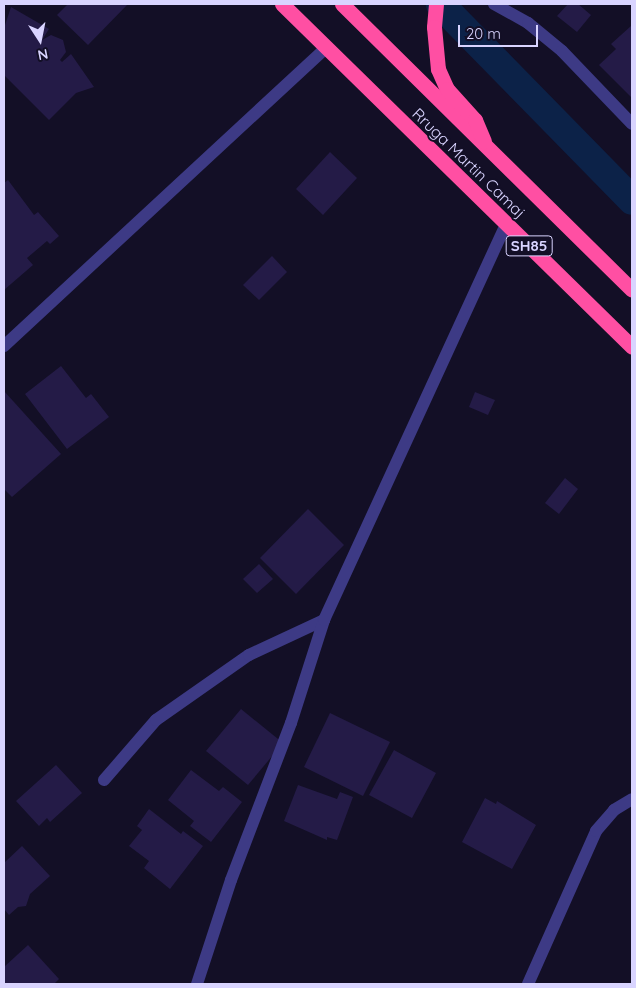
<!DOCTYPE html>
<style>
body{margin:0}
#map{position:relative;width:636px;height:988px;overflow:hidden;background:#130f26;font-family:Quicksand,sans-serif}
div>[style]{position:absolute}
.canal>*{height:29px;margin:-14.5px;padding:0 14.5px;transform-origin:14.5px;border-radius:14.5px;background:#0c2248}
.building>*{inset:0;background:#241b47}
.minor>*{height:12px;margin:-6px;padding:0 6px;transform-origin:6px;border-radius:6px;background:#3d3a85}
.highway>*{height:15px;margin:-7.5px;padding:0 7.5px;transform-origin:7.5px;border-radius:7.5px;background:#ff4fa3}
span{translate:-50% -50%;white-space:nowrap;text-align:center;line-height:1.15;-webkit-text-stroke:4px #130f26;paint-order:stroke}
.shield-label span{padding:1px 4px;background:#130f26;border:1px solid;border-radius:4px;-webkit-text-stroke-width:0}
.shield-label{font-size:15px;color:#d9d4ff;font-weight:700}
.street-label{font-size:16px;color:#d9d4ff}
.frame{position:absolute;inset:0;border:5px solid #d9d4ff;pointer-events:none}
.north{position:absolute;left:15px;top:15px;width:50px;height:50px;-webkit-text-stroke:4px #130f26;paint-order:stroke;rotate:169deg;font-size:14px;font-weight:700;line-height:20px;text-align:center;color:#d9d4ff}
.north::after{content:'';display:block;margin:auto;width:18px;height:22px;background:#d9d4ff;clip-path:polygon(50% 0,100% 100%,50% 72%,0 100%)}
.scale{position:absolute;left:458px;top:25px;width:80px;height:22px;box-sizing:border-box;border:2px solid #d9d4ff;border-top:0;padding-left:6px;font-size:15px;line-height:18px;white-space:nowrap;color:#d9d4ff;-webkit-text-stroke:4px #130f26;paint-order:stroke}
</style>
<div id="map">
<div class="canal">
<i style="left:440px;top:4px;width:274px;rotate:45.6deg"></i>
</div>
<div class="building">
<i style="clip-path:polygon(68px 4px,128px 4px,88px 45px,57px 15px)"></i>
<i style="clip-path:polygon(568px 4px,578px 4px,591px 15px,577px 32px,557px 16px)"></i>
<i style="clip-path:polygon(11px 7px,49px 29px,42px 40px,51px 35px,63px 40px,66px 52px,60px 60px,62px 62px,71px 54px,94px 87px,76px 93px,49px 120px,4px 75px,4px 28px)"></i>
<i style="clip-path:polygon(631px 26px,632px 27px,632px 98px,599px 65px,616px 49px,611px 44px)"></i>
<i style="clip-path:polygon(330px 152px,357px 178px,323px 215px,296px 189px)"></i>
<i style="clip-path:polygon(8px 180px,34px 215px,38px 212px,59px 236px,50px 244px,47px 241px,27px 258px,33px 265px,4px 290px,4px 183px)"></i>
<i style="clip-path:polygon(272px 256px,287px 272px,259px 300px,243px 285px)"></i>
<i style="clip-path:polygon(61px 366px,86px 398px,91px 394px,109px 417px,67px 449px,25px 394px)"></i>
<i style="clip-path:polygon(4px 391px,61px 454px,12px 497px,4px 489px)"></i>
<i style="clip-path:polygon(475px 392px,495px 400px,488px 415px,469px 407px)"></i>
<i style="clip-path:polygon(565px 478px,578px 489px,559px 514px,545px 503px)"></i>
<i style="clip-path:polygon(308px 509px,344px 545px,296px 594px,260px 558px)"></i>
<i style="clip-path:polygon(259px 564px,273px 579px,257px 593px,243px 579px)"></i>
<i style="clip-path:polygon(241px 709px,283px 743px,248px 785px,206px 751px)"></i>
<i style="clip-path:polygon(330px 713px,390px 742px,363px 796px,304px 767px)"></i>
<i style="clip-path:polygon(394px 750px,436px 773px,412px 818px,369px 795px)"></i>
<i style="clip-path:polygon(56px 765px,82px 793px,50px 822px,47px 818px,39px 826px,16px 801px)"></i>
<i style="clip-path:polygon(191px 770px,219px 791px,223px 787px,242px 802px,211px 842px,190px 826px,194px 821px,168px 800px)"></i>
<i style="clip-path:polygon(298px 785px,337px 799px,340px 792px,353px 797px,337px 840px,327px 837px,327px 840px,284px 821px)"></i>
<i style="clip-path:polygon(485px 798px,496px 804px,497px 801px,536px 825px,512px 869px,462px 842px)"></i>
<i style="clip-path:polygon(149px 809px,181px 834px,183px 831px,203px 846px,170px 889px,144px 868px,149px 861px,129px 846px,142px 830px,137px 826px)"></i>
<i style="clip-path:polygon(22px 846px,50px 876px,30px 894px,26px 906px,18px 907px,9px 915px,4px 909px,4px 863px)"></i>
<i style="clip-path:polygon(28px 945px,59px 979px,54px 984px,4px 984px,4px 967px)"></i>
</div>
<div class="minor">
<i style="left:494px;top:4px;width:39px;rotate:29deg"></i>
<i style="left:528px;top:23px;width:44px;rotate:39.5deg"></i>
<i style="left:562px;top:51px;width:101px;rotate:46.2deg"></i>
<i style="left:4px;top:346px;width:440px;rotate:-42.8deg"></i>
<i style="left:104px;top:780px;width:79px;rotate:-49.1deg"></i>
<i style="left:156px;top:720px;width:113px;rotate:-35deg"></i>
<i style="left:249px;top:655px;width:83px;rotate:-25deg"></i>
<i style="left:197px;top:984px;width:109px;rotate:-71.9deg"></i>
<i style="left:231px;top:880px;width:168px;rotate:-69.1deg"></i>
<i style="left:291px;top:723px;width:108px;rotate:-72.2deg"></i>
<i style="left:324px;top:620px;width:436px;rotate:-65.3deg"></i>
<i style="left:528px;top:984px;width:167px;rotate:-66deg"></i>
<i style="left:596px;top:831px;width:28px;rotate:-49deg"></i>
<i style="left:614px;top:810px;width:21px;rotate:-31deg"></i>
</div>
<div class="highway">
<i style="left:282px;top:4px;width:490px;rotate:44.4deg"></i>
<i style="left:342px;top:4px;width:407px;rotate:44.6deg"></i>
<i style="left:436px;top:4px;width:23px;rotate:95deg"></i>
<i style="left:434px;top:27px;width:42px;rotate:84.6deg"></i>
<i style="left:438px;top:69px;width:22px;rotate:66deg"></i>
<i style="left:447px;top:89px;width:42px;rotate:47.9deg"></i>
<i style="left:475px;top:120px;width:23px;rotate:67deg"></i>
</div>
<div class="shield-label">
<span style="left:529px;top:246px">SH85</span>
</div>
<div class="street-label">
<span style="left:469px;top:163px;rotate:44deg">Rruga Martin Camaj</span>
</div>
<div class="frame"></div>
<div class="north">N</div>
<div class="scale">20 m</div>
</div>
